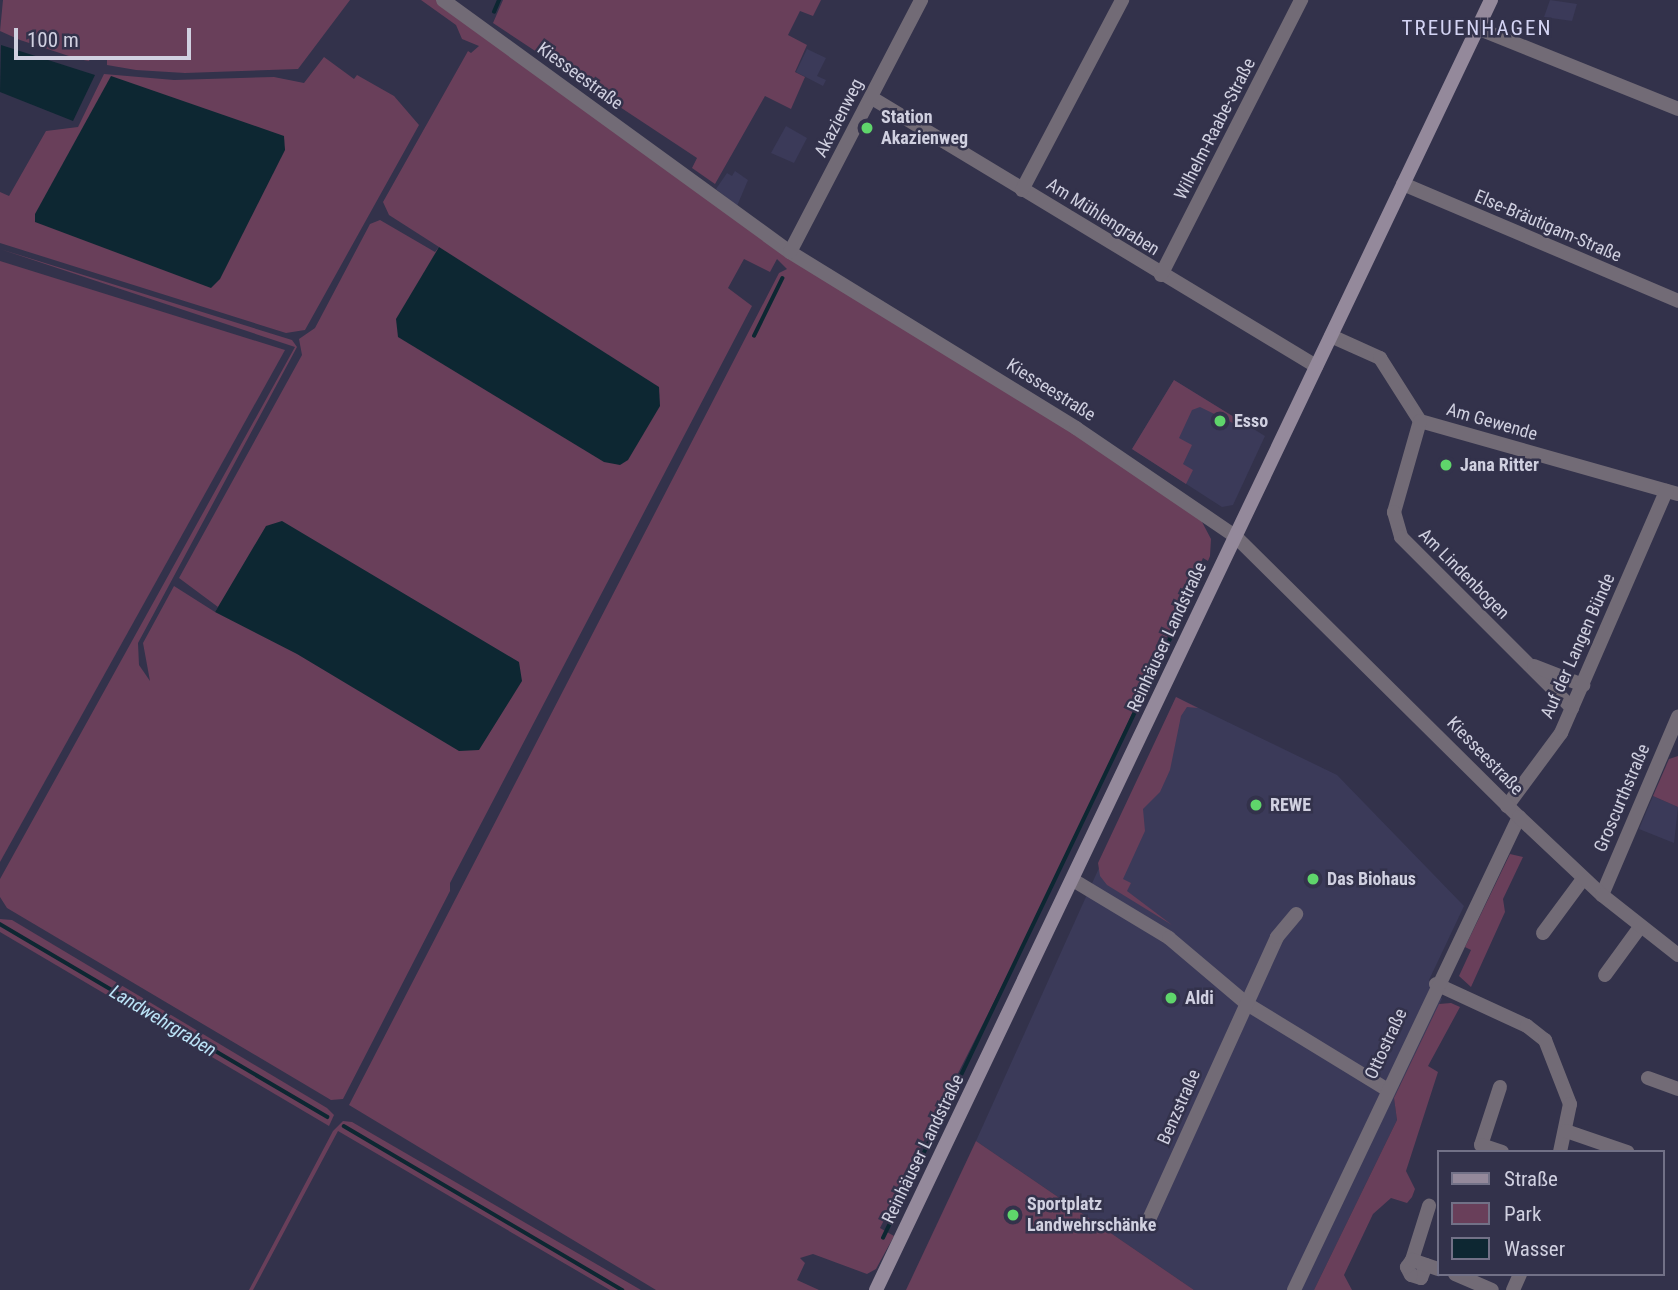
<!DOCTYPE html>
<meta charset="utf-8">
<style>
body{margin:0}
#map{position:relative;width:1678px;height:1290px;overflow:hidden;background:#33324b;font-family:"Roboto Condensed",sans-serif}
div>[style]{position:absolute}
.built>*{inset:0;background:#3b3a59}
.green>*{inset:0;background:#693f5a}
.water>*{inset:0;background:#0d2732}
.stream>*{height:3.5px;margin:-1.75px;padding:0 1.75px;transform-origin:1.75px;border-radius:1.75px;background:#0d2732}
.minor>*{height:14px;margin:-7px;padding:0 7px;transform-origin:7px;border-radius:7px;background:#726b76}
.tertiary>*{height:14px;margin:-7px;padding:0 7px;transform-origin:7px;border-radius:7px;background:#726b76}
.secondary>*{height:14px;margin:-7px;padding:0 7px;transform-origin:7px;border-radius:7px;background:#94899b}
.dots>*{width:19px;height:19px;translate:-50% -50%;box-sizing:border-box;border:4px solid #33324b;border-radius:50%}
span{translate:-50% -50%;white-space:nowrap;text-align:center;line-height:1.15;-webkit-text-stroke:5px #33324b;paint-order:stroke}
.street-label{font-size:18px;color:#d0d0e0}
.poi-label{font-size:18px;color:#d0d0e0;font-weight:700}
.left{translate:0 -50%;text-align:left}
.water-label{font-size:19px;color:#bbe3f7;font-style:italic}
.quarter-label{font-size:21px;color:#d4d4f4;letter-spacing:2px}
.legend{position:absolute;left:1437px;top:1150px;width:228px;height:126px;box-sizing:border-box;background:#33324b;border:2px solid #727187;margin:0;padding:9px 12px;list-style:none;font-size:21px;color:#d0d0e0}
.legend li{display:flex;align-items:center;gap:14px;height:35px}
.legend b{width:35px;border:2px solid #727187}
.scale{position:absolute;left:14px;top:28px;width:177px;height:32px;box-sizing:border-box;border:4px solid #d0d0e0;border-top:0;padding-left:9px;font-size:21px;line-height:24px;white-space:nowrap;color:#d0d0e0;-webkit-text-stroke:5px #33324b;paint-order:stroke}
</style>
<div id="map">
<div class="built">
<i style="clip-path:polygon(1550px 0,1577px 4px,1572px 21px,1544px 17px)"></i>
<i style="clip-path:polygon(807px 49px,826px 58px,817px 76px,826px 80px,823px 86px,796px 72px)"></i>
<i style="clip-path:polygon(786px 126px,807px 138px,794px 163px,771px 153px)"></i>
<i style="clip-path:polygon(735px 171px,748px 180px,737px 206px,716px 189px,727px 173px,732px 176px)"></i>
<i style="clip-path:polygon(1174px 380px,1265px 436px,1233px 505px,1222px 507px,1132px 449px)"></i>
<i style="clip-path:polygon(1176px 697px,1337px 775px,1464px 906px,1429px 980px,1442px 999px,1394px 1098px,1397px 1120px,1314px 1290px,1194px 1290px,976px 1141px)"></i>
<i style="clip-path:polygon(1653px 796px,1678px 807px,1674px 843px,1639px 829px)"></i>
</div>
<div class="green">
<i style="clip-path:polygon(3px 0,350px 0,298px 69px,185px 73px,136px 70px,107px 65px,107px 60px,91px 56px,89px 61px,78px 59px,20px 40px,0 31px)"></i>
<i style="clip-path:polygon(421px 0,437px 0,778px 251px,1077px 434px,1201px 520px,1211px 539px,1210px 556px,1208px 561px,1203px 558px,1059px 873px,880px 1228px,894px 1236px,876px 1269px,867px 1274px,813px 1254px,800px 1258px,805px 1263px,797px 1280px,819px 1290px,656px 1290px,349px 1105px,779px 273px,787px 269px,777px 259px,770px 272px,744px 259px,728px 288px,752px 306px,450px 883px,450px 891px,343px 1099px,331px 1100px,7px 908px,0 897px,0 879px,295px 347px,0 249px,292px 340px,297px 347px,138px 643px,139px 665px,150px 681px,143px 643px,174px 586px,215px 612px,218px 607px,179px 578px,302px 355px,299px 339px,315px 328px,370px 224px,380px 220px,435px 252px,439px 247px,389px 215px,383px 202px,468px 51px,471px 53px,479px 46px,462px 39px,456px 25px)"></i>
<i style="clip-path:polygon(503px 0,821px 0,813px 16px,800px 11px,788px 35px,807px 45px,795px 72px,805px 77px,791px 109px,765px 96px,715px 184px,692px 168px,697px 158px,493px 23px)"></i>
<i style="clip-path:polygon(324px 57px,354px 79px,357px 75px,394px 96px,419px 125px,305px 330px,286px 333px,0 243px,0 192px,9px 196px,46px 131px,78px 127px,104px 74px,174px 80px,274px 77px,304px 83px)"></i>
<i style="clip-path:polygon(0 261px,285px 350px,0 862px)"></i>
<i style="clip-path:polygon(1174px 380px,1247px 425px,1245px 429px,1200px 407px,1192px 410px,1179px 438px,1192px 445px,1183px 464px,1193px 470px,1186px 484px,1132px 449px)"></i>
<i style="clip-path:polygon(1176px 697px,1198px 708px,1187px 707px,1181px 716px,1170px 770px,1160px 792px,1143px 809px,1145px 831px,1123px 879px,1131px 883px,1127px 891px,1172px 925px,1107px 885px,1100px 876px,1098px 863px)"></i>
<i style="clip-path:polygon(1678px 756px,1678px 807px,1653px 796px,1669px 759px)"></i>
<i style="clip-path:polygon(1510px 854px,1523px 857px,1503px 899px,1505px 912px,1471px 987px,1459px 976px,1471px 950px,1465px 947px)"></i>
<i style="clip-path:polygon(0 919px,12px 920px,327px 1108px,334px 1115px,329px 1126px,0 932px)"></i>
<i style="clip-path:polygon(1451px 1003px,1460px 1007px,1428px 1066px,1438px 1072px,1406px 1171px,1415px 1189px,1412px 1197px,1407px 1203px,1391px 1198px,1373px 1214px,1344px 1275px,1352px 1290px,1314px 1290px,1397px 1120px,1394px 1098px,1439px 1004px)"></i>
<i style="clip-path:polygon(343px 1121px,352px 1122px,641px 1290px,610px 1290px,338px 1131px,253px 1290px,249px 1290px,333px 1131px)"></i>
<i style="clip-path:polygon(976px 1141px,1194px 1290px,906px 1290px)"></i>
</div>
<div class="water">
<i style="clip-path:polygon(1px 45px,95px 75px,73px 121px,0 92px)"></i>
<i style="clip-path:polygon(111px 76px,284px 136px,285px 150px,220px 279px,211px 288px,35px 222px,35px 214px)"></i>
<i style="clip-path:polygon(439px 247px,659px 387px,660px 406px,628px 460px,620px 465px,604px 462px,398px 337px,396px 319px)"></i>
<i style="clip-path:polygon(282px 521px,519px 662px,522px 681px,479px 750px,459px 751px,297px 654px,215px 612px,266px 526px)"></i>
</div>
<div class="stream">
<i style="left:494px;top:12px;width:13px;rotate:-67deg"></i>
<i style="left:754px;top:336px;width:64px;rotate:-63.8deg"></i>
<i style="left:0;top:924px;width:380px;rotate:30.5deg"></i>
<i style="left:344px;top:1126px;width:323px;rotate:30.5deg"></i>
<i style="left:883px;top:1238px;width:743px;rotate:-64.4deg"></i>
</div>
<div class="minor">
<i style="left:443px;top:0;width:429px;rotate:36deg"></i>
<i style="left:790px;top:252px;width:336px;rotate:31.6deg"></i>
<i style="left:1076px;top:428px;width:192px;rotate:34.2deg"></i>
<i style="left:1477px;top:28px;width:217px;rotate:21.9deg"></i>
<i style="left:872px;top:98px;width:519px;rotate:31.12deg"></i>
<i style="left:1403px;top:184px;width:299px;rotate:23deg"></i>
<i style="left:1022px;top:190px;width:215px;rotate:-62.2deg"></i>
<i style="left:790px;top:252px;width:284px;rotate:-62.5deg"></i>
<i style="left:1161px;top:275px;width:309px;rotate:-63deg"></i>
<i style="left:1331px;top:336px;width:54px;rotate:24.2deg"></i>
<i style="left:1380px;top:358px;width:75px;rotate:57.6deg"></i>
<i style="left:1420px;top:421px;width:268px;rotate:15.8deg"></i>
<i style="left:1420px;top:421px;width:95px;rotate:105.9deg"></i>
<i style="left:1394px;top:512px;width:26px;rotate:74deg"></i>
<i style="left:1401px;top:537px;width:242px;rotate:45deg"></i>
<i style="left:1534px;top:666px;width:53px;rotate:21.2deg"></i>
<i style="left:1507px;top:806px;width:91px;rotate:-53.5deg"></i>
<i style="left:1561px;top:733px;width:264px;rotate:-66.5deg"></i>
<i style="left:1073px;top:880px;width:112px;rotate:31.1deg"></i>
<i style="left:1169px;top:938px;width:102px;rotate:40.2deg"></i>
<i style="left:1247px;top:1004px;width:163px;rotate:31.4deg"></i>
<i style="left:1602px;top:895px;width:194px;rotate:-66.9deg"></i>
<i style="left:1543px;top:933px;width:67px;rotate:-53.5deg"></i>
<i style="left:1605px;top:975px;width:59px;rotate:-53.9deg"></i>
<i style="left:1436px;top:984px;width:100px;rotate:24.8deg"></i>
<i style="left:1527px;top:1026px;width:23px;rotate:38deg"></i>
<i style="left:1545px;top:1040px;width:69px;rotate:68.7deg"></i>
<i style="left:1570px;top:1104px;width:49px;rotate:101.8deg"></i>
<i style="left:1648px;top:1078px;width:32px;rotate:20deg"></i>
<i style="left:1500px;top:1087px;width:61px;rotate:108.1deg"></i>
<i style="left:1481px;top:1145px;width:22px;rotate:18deg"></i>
<i style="left:1566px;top:1131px;width:65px;rotate:19deg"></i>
<i style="left:1146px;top:1226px;width:317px;rotate:-65.6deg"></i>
<i style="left:1277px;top:937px;width:30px;rotate:-50deg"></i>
<i style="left:1412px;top:1260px;width:57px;rotate:-72.5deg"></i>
<i style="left:1426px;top:1265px;width:14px;rotate:111deg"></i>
<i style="left:1421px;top:1278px;width:10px;rotate:-163deg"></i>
<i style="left:1411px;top:1275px;width:9px;rotate:-117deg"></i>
<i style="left:1407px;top:1267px;width:9px;rotate:-54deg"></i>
<i style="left:1412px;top:1260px;width:28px;rotate:19deg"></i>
<i style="left:1455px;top:1274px;width:40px;rotate:23.4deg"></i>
<i style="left:1294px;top:1290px;width:524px;rotate:-64.56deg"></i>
<i style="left:1513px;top:1290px;width:17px;rotate:-66deg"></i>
</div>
<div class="tertiary">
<i style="left:1235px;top:536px;width:400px;rotate:44.7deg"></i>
<i style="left:1519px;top:817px;width:114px;rotate:43.2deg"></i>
<i style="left:1602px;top:895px;width:97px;rotate:38.3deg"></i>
</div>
<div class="secondary">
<i style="left:876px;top:1290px;width:1429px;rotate:-64.51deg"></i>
</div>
<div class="dots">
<i style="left:867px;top:128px;background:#5fd56b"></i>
<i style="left:1220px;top:421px;background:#5fd56b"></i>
<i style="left:1446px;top:465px;background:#5fd56b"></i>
<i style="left:1256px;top:805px;background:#5fd56b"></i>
<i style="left:1313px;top:879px;background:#5fd56b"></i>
<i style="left:1171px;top:998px;background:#5fd56b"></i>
<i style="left:1013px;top:1215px;background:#5fd56b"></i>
</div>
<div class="street-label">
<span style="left:580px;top:76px;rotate:36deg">Kiesseestraße</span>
<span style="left:839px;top:118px;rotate:-63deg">Akazienweg</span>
<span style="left:1215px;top:129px;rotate:-63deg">Wilhelm-Raabe-Straße</span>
<span style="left:1103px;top:217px;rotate:32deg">Am Mühlengraben</span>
<span style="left:1548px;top:226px;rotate:23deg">Else-Bräutigam-Straße</span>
<span style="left:1051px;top:390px;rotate:32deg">Kiesseestraße</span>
<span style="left:1492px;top:422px;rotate:16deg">Am Gewende</span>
<span style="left:1464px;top:574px;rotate:45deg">Am Lindenbogen</span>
<span style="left:1167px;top:637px;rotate:-65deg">Reinhäuser Landstraße</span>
<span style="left:1578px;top:646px;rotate:-66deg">Auf der Langen Bünde</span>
<span style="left:1485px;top:756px;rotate:46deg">Kiesseestraße</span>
<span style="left:1622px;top:798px;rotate:-67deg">Groscurthstraße</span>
<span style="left:1386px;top:1044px;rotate:-65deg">Ottostraße</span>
<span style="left:1179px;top:1107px;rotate:-66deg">Benzstraße</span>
<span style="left:923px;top:1149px;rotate:-64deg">Reinhäuser Landstraße</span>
</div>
<div class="poi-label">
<span class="left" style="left:881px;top:128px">Station<br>Akazienweg</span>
<span class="left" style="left:1234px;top:421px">Esso</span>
<span class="left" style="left:1460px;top:465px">Jana Ritter</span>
<span class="left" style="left:1270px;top:805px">REWE</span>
<span class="left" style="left:1327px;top:879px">Das Biohaus</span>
<span class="left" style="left:1185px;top:998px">Aldi</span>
<span class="left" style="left:1027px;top:1215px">Sportplatz<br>Landwehrschänke</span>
</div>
<div class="water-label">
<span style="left:163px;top:1021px;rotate:31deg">Landwehrgraben</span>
</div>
<div class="quarter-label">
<span style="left:1477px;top:28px">TREUENHAGEN</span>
</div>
<ul class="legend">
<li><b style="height:9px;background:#94899b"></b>Straße</li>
<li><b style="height:19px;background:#693f5a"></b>Park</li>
<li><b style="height:19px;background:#0d2732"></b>Wasser</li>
</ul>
<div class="scale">100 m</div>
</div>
